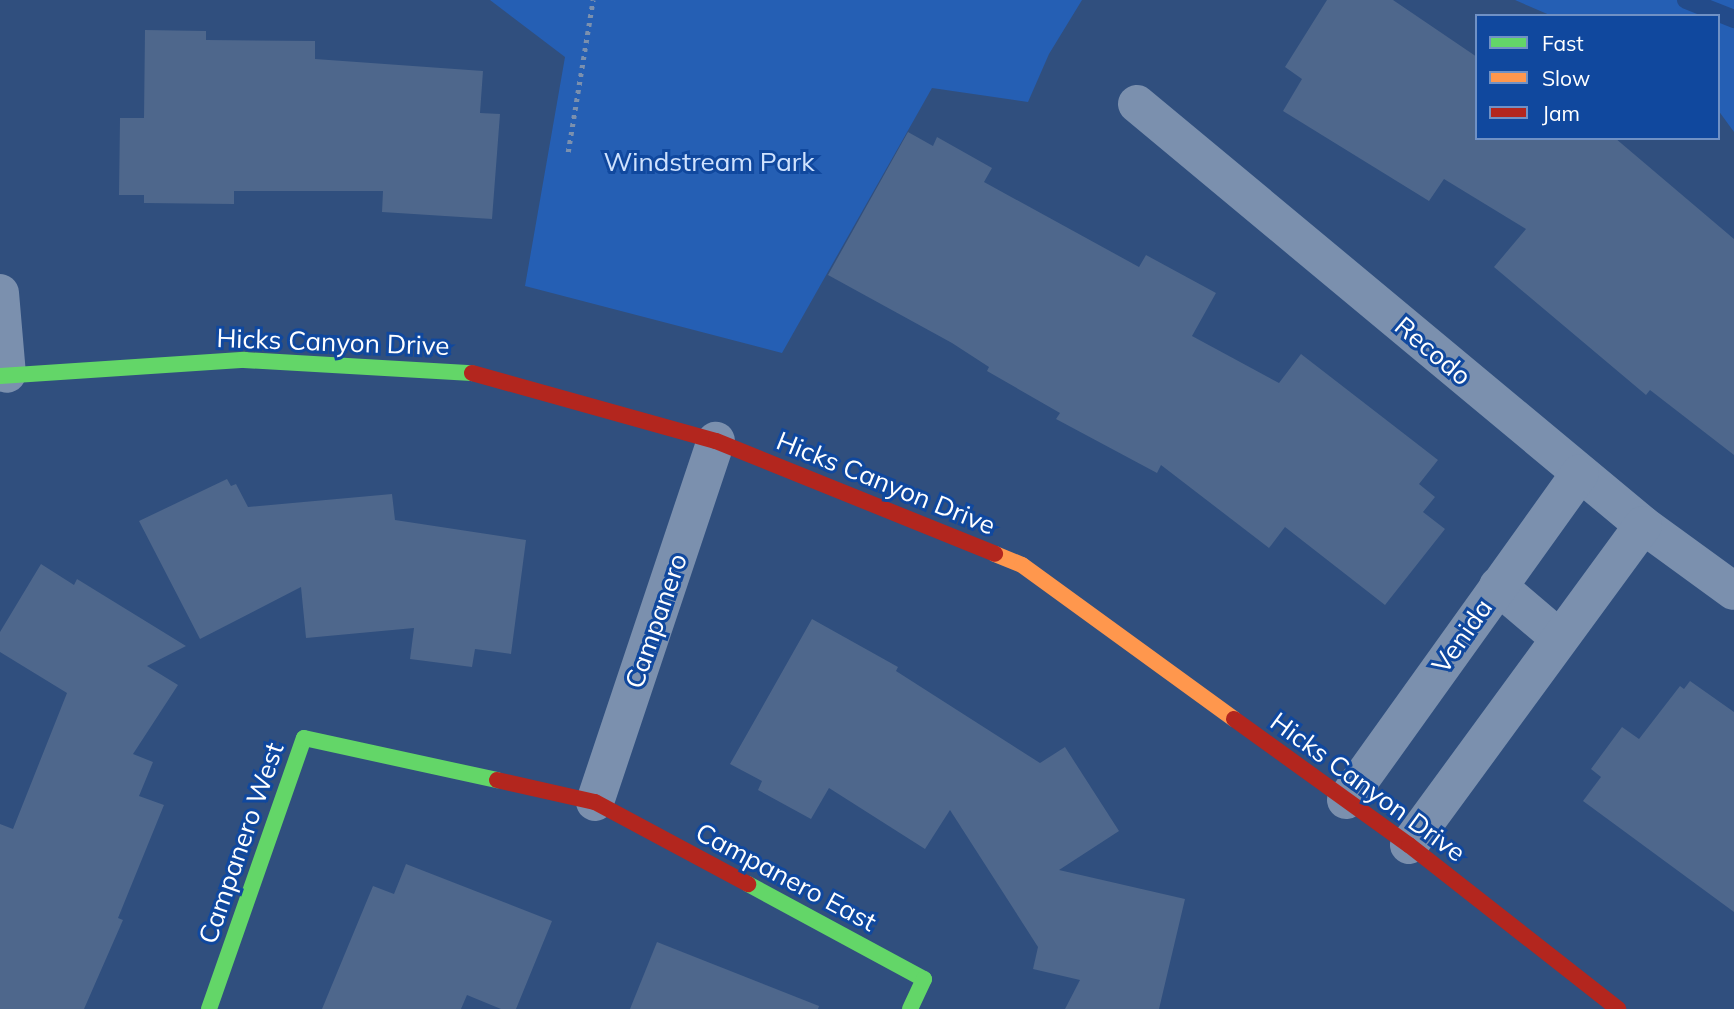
<!DOCTYPE html>
<style>
body{margin:0}
#map{position:relative;width:1734px;height:1009px;overflow:hidden;background:#304f7e;font-family:Mulish,sans-serif}
div>[style]{position:absolute}
.green>*{inset:0;background:#255fb4}
.stream>*{height:18px;margin:-9px;padding:0 9px;transform-origin:9px;border-radius:9px;background:#234b8a}
.building>*{inset:0;background:#4e678c}
.path>*{height:4.5px;margin-top:-2.25px;transform-origin:0;background:repeating-linear-gradient(90deg,#7b90ae 0 3.5px,transparent 0 8.5px)}
.street>*{height:38px;margin:-19px;padding:0 19px;transform-origin:19px;border-radius:19px;background:#7b90ae}
.fast>*{height:16px;margin:-8px;padding:0 8px;transform-origin:8px;border-radius:8px;background:#63d668}
.slow>*{height:16px;margin:-8px;padding:0 8px;transform-origin:8px;border-radius:8px;background:#ff974d}
.jam>*{height:16px;margin:-8px;padding:0 8px;transform-origin:8px;border-radius:8px;background:#b3261e}
span{translate:-50% -50%;white-space:nowrap;text-align:center;line-height:1.15;-webkit-text-stroke:6px #10489e;paint-order:stroke}
.park-label{font-size:26px;color:#cfe2fe}
.street-label{font-size:26px;color:#fff}
.legend{position:absolute;left:1475px;top:14px;width:245px;height:126px;box-sizing:border-box;background:#10489e;border:2px solid #7091c5;margin:0;padding:9px 12px;list-style:none;font-size:21px;color:#fff}
.legend li{display:flex;align-items:center;gap:14px;height:35px}
.legend b{width:35px;border:2px solid #7091c5}
</style>
<div id="map">
<div class="green">
<i style="clip-path:polygon(490px 0,1082px 0,1049px 54px,1028px 102px,932px 88px,782px 353px,525px 286px,565px 57px)"></i>
<i style="clip-path:polygon(1515px 0,1734px 0,1734px 132px,1718px 110px,1718px 16px,1552px 16px)"></i>
</div>
<div class="stream">
<i style="left:1686px;top:0;width:52px;rotate:21.6deg"></i>
</div>
<div class="building">
<i style="clip-path:polygon(1327px 0,1393px 0,1477px 57px,1477px 138px,1615px 138px,1734px 239px,1734px 455px,1650px 390px,1646px 395px,1494px 267px,1526px 229px,1444px 179px,1429px 201px,1283px 111px,1302px 79px,1285px 67px)"></i>
<i style="clip-path:polygon(145px 30px,206px 31px,206px 40px,315px 41px,315px 59px,483px 71px,480px 113px,500px 114px,492px 219px,382px 212px,383px 191px,234px 191px,234px 204px,144px 203px,144px 195px,119px 195px,120px 118px,144px 118px)"></i>
<i style="clip-path:polygon(908px 132px,933px 146px,937px 137px,992px 168px,984px 182px,1139px 267px,1146px 255px,1216px 293px,1192px 336px,1279px 383px,1301px 354px,1438px 460px,1419px 484px,1435px 497px,1423px 512px,1445px 529px,1385px 605px,1285px 527px,1269px 548px,1161px 465px,1157px 473px,1056px 419px,1060px 413px,987px 371px,989px 367px,952px 343px,828px 275px)"></i>
<i style="clip-path:polygon(227px 479px,231px 486px,236px 484px,248px 507px,392px 494px,395px 520px,526px 540px,511px 654px,475px 649px,472px 667px,410px 659px,414px 628px,306px 638px,301px 587px,200px 639px,139px 521px)"></i>
<i style="clip-path:polygon(41px 564px,74px 585px,77px 579px,186px 646px,147px 666px,178px 685px,133px 754px,153px 762px,139px 796px,164px 805px,118px 918px,123px 920px,84px 1009px,0 1009px,0 824px,13px 829px,67px 693px,0 652px,0 632px)"></i>
<i style="clip-path:polygon(812px 619px,898px 667px,896px 671px,1040px 763px,1065px 747px,1119px 831px,1059px 870px,1185px 899px,1159px 1009px,1065px 1009px,1080px 980px,1033px 969px,1038px 947px,950px 810px,925px 849px,829px 788px,811px 819px,758px 790px,762px 781px,730px 764px)"></i>
<i style="clip-path:polygon(1690px 681px,1734px 712px,1734px 912px,1583px 801px,1601px 777px,1591px 769px,1622px 727px,1639px 739px,1680px 686px,1684px 689px)"></i>
<i style="clip-path:polygon(406px 864px,552px 921px,516px 1009px,501px 1009px,467px 995px,461px 1009px,322px 1009px,373px 886px,394px 894px)"></i>
<i style="clip-path:polygon(657px 942px,819px 1006px,818px 1009px,630px 1009px)"></i>
</div>
<div class="path">
<i style="left:568px;top:152px;width:154px;rotate:-80.7deg"></i>
</div>
<div class="street">
<i style="left:1137px;top:104px;width:658px;rotate:39.76deg"></i>
<i style="left:1643px;top:525px;width:112px;rotate:36deg"></i>
<i style="left:0;top:293px;width:81px;rotate:85.1deg"></i>
<i style="left:1498px;top:586px;width:80px;rotate:40.4deg"></i>
<i style="left:1346px;top:800px;width:402px;rotate:-54.4deg"></i>
<i style="left:595px;top:802px;width:381px;rotate:-71.5deg"></i>
<i style="left:1409px;top:845px;width:396px;rotate:-53.8deg"></i>
</div>
<div class="fast">
<i style="left:0;top:376px;width:245px;rotate:-3.8deg"></i>
<i style="left:244px;top:360px;width:228px;rotate:3.3deg"></i>
<i style="left:748px;top:884px;width:200px;rotate:28.4deg"></i>
<i style="left:924px;top:979px;width:33px;rotate:115deg"></i>
<i style="left:209px;top:1009px;width:287px;rotate:-70.7deg"></i>
<i style="left:304px;top:738px;width:198px;rotate:12.3deg"></i>
</div>
<div class="slow">
<i style="left:995px;top:554px;width:29px;rotate:22deg"></i>
<i style="left:1022px;top:565px;width:262px;rotate:36deg"></i>
</div>
<div class="jam">
<i style="left:472px;top:373px;width:253px;rotate:15.6deg"></i>
<i style="left:716px;top:441px;width:301px;rotate:22deg"></i>
<i style="left:1234px;top:719px;width:216px;rotate:35.8deg"></i>
<i style="left:1409px;top:845px;width:266px;rotate:38.1deg"></i>
<i style="left:497px;top:780px;width:100px;rotate:12.7deg"></i>
<i style="left:595px;top:802px;width:174px;rotate:28.2deg"></i>
</div>
<div class="park-label">
<span style="left:709px;top:162px">Windstream Park</span>
</div>
<div class="street-label">
<span style="left:333px;top:342px;rotate:2deg">Hicks Canyon Drive</span>
<span style="left:1433px;top:351px;rotate:40deg">Recodo</span>
<span style="left:886px;top:483px;rotate:22deg">Hicks Canyon Drive</span>
<span style="left:656px;top:621px;rotate:-71deg">Campanero</span>
<span style="left:1462px;top:636px;rotate:-55deg">Venida</span>
<span style="left:1368px;top:787px;rotate:36deg">Hicks Canyon Drive</span>
<span style="left:241px;top:843px;rotate:-71deg">Campanero West</span>
<span style="left:786px;top:877px;rotate:28deg">Campanero East</span>
</div>
<ul class="legend">
<li><b style="height:9px;background:#63d668"></b>Fast</li>
<li><b style="height:9px;background:#ff974d"></b>Slow</li>
<li><b style="height:9px;background:#b3261e"></b>Jam</li>
</ul>
</div>
